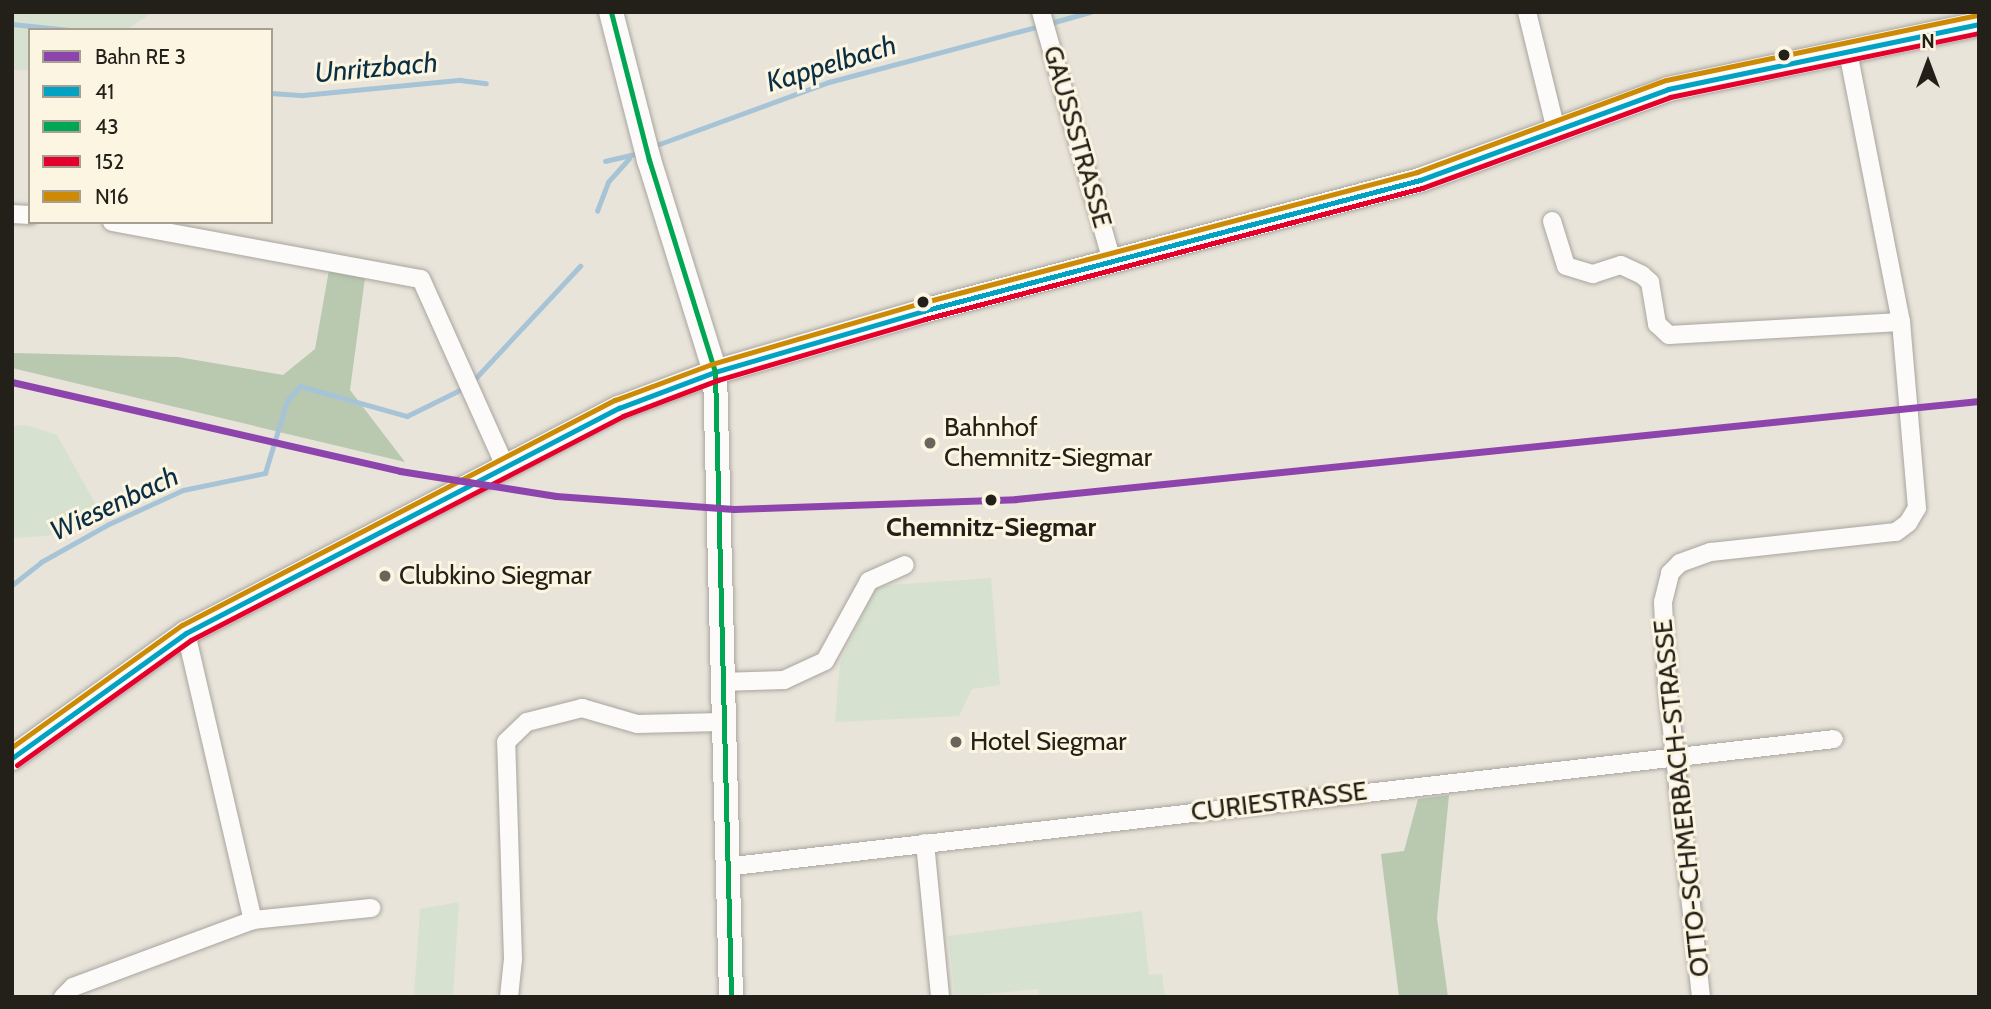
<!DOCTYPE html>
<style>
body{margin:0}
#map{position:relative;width:1991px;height:1009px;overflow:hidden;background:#e8e4da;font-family:Cabin,sans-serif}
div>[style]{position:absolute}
.green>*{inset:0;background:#d6e2cf}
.forest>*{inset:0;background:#b8c9b0}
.stream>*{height:4.5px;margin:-2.25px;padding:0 2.25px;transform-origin:2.25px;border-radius:2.25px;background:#a7c4d7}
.roads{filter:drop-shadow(0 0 2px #a8a59e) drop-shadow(0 0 2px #a8a59e)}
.minor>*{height:18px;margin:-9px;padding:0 9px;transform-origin:9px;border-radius:9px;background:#fcfbf9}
.secondary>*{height:24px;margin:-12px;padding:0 12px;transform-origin:12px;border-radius:12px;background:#fcfbf9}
.bus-1>*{height:5px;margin:-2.5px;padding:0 2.5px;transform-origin:2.5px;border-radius:2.5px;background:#02a2c5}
.bus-2>*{height:5px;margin:-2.5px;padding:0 2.5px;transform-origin:2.5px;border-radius:2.5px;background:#00a651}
.bus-3>*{height:5px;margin:-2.5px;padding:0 2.5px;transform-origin:2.5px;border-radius:2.5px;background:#e4002b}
.bus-4>*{height:5px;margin:-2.5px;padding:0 2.5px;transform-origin:2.5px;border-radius:2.5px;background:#cd8b05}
.rail-1>*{height:7px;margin:-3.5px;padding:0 3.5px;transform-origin:3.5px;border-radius:3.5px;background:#8e44ad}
.dots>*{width:19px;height:19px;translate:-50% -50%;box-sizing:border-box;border:4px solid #fbf5e1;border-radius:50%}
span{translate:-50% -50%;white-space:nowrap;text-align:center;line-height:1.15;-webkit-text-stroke:6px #fbf5e1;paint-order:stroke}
.street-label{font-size:26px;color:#232019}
.poi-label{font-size:26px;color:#232019}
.left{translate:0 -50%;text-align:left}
.stop-label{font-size:26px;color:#232019;font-weight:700}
.water-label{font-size:28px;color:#0a2e44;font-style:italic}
.frame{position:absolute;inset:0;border:14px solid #232019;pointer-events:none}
.legend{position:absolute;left:28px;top:28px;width:245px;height:196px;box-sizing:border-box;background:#fbf5e1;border:2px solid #a5a091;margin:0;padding:9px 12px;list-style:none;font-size:21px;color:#232019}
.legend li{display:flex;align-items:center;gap:14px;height:35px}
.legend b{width:35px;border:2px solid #a5a091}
.north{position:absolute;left:1893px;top:28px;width:70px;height:70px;-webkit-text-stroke:5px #fbf5e1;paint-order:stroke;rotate:0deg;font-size:19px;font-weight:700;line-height:28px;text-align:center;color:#232019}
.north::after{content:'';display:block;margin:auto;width:24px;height:32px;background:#232019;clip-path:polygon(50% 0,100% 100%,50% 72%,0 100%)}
</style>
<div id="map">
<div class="green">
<i style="clip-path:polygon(12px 12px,153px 12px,126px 30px,30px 30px,30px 70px,12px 70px)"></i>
<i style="clip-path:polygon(1048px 12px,1097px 12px,1051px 27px)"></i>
<i style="clip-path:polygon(26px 425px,57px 435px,100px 512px,48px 536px,12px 538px,12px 426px)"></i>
<i style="clip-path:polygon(991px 578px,1000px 685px,972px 689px,959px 716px,835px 722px,840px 663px,876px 586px)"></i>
<i style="clip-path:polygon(459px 902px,453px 997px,414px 997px,420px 909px)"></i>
<i style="clip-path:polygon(1142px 911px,1149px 975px,1162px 974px,1165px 997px,1039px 997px,1038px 989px,955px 997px,948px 936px)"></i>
</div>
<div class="forest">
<i style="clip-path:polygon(329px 270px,365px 278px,350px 390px,405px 462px,12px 368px,12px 353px,178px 357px,283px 375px,315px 349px)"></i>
<i style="clip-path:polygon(1449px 795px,1437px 918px,1448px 997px,1399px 997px,1381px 854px,1404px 851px,1418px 799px)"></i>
</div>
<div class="stream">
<i style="left:12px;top:24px;width:58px;rotate:5.9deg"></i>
<i style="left:1047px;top:24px;width:45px;rotate:-15.6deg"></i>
<i style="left:271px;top:93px;width:32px;rotate:4deg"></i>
<i style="left:303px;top:95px;width:158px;rotate:-5.5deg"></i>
<i style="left:460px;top:80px;width:26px;rotate:7deg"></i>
<i style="left:654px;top:146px;width:186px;rotate:-20.1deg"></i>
<i style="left:829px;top:82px;width:217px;rotate:-14.9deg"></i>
<i style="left:605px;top:161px;width:35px;rotate:-13deg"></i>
<i style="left:597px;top:211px;width:31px;rotate:-69deg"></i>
<i style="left:608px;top:182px;width:31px;rotate:-48deg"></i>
<i style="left:471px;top:383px;width:160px;rotate:-47deg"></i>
<i style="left:12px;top:585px;width:37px;rotate:-38deg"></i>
<i style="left:41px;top:562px;width:78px;rotate:-29.2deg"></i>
<i style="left:109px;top:524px;width:81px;rotate:-24.7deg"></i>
<i style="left:183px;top:490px;width:84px;rotate:-11.7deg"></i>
<i style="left:265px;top:473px;width:75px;rotate:-73deg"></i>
<i style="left:287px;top:401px;width:20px;rotate:-49deg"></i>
<i style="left:300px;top:386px;width:111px;rotate:15.7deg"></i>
<i style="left:407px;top:416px;width:64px;rotate:-26.2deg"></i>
</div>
<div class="roads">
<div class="minor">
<i style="left:1041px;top:12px;width:259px;rotate:74.1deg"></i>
<i style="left:1527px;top:12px;width:122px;rotate:76.2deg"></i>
<i style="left:12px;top:214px;width:18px;rotate:3deg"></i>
<i style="left:1552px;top:221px;width:47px;rotate:72.7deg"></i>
<i style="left:1566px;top:266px;width:28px;rotate:17deg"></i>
<i style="left:1593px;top:274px;width:29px;rotate:-18deg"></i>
<i style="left:1621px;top:265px;width:23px;rotate:25deg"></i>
<i style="left:1642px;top:275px;width:11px;rotate:41deg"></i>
<i style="left:1650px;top:282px;width:43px;rotate:80.5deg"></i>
<i style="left:1657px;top:324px;width:16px;rotate:43deg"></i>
<i style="left:1669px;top:335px;width:232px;rotate:-3.2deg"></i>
<i style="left:112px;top:222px;width:314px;rotate:10.5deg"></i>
<i style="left:421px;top:279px;width:207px;rotate:65.8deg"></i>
<i style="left:186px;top:633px;width:295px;rotate:76.9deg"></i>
<i style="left:721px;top:682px;width:63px;rotate:-1.8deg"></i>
<i style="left:784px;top:680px;width:45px;rotate:-24.9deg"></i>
<i style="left:825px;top:661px;width:91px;rotate:-61.2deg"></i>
<i style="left:869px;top:581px;width:39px;rotate:-24deg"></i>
<i style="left:925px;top:843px;width:155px;rotate:84.4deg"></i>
<i style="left:725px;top:867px;width:1116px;rotate:-6.58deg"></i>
<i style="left:63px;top:997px;width:14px;rotate:-45deg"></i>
<i style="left:73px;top:987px;width:192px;rotate:-20.4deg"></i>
<i style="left:253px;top:920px;width:119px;rotate:-5.8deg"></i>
<i style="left:509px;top:997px;width:38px;rotate:-84deg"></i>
<i style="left:513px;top:959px;width:217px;rotate:-91.8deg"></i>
<i style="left:506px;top:742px;width:29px;rotate:-44deg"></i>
<i style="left:527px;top:722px;width:57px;rotate:-14.3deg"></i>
<i style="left:582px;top:708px;width:57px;rotate:16.2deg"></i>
<i style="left:637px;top:724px;width:84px;rotate:-1.4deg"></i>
<i style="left:1701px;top:997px;width:317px;rotate:-96.2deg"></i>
<i style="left:1667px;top:682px;width:80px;rotate:-92.9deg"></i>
<i style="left:1663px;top:602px;width:30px;rotate:-76deg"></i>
<i style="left:1670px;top:573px;width:14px;rotate:-45deg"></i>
<i style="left:1680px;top:563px;width:33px;rotate:-20deg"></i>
<i style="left:1711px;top:552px;width:186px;rotate:-6.2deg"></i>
<i style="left:1896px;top:532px;width:15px;rotate:-37deg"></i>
<i style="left:1908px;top:523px;width:17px;rotate:-59deg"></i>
<i style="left:1917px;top:508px;width:187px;rotate:-94.9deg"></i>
<i style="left:1901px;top:322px;width:276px;rotate:-101.1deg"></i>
</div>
<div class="secondary">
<i style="left:611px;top:12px;width:153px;rotate:75.6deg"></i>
<i style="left:649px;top:160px;width:222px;rotate:72.7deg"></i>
<i style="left:715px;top:372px;width:625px;rotate:88.53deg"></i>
<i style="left:12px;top:758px;width:214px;rotate:-35.7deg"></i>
<i style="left:186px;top:633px;width:488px;rotate:-27.5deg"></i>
<i style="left:619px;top:408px;width:103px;rotate:-20.6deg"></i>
<i style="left:715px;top:372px;width:217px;rotate:-16.3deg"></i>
<i style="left:923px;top:311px;width:514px;rotate:-14.77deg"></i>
<i style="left:1420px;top:180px;width:264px;rotate:-20.1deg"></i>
<i style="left:1668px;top:89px;width:318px;rotate:-11.8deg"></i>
</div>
</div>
<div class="bus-1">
<i style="left:12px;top:758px;width:214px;rotate:-35.7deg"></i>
<i style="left:186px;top:633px;width:488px;rotate:-27.5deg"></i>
<i style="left:619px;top:408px;width:103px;rotate:-20.6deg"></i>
<i style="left:715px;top:372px;width:217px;rotate:-16.3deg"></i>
<i style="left:923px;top:311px;width:514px;rotate:-14.77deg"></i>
<i style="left:1420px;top:180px;width:264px;rotate:-20.1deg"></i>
<i style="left:1668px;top:89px;width:318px;rotate:-11.8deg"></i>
</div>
<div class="bus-2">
<i style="left:611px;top:12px;width:153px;rotate:75.6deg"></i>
<i style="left:649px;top:160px;width:222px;rotate:72.7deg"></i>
<i style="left:715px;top:372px;width:625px;rotate:88.53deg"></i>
</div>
<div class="bus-3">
<i style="left:17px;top:765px;width:214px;rotate:-35.7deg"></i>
<i style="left:191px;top:640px;width:487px;rotate:-27.4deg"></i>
<i style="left:623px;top:416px;width:102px;rotate:-20.8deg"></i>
<i style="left:718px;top:380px;width:216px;rotate:-16.4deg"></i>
<i style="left:925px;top:319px;width:514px;rotate:-14.77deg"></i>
<i style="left:1422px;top:188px;width:264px;rotate:-20.1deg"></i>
<i style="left:1670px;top:97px;width:316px;rotate:-11.7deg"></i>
</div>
<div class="bus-4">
<i style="left:12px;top:747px;width:209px;rotate:-35.7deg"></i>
<i style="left:182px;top:625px;width:488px;rotate:-27.5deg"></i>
<i style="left:615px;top:400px;width:103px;rotate:-20.4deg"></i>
<i style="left:712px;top:364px;width:218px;rotate:-16.3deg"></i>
<i style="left:921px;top:303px;width:513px;rotate:-14.79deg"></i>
<i style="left:1417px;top:172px;width:265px;rotate:-20.3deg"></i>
<i style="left:1666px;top:80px;width:318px;rotate:-11.8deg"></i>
</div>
<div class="rail-1">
<i style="left:12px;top:382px;width:398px;rotate:12.9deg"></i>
<i style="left:400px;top:471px;width:158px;rotate:9.1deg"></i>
<i style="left:556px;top:496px;width:178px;rotate:4.2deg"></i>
<i style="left:734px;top:509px;width:282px;rotate:-2deg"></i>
<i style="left:1016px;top:499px;width:968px;rotate:-5.81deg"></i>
</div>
<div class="dots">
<i style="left:1784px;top:55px;background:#232019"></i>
<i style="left:923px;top:302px;background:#232019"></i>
<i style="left:930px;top:443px;background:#68655d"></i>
<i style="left:991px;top:500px;background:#232019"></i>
<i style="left:385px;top:576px;background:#68655d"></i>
<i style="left:956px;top:742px;background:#68655d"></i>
</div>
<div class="street-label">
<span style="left:1077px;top:137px;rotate:74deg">GAUSSSTRASSE</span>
<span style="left:1682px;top:798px;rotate:-96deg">OTTO-SCHMERBACH-STRASSE</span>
<span style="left:1279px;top:802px;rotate:-7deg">CURIESTRASSE</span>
</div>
<div class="poi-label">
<span class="left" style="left:944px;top:443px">Bahnhof<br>Chemnitz-Siegmar</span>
<span class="left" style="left:399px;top:576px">Clubkino Siegmar</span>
<span class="left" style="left:970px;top:742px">Hotel Siegmar</span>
</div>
<div class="stop-label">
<span style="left:991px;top:528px">Chemnitz-Siegmar</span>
</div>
<div class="water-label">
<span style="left:831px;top:63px;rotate:-17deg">Kappelbach</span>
<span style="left:376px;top:67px;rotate:-5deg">Unritzbach</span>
<span style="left:114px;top:503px;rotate:-25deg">Wiesenbach</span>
</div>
<div class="frame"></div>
<ul class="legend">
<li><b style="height:9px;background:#8e44ad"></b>Bahn RE 3</li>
<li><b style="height:9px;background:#02a2c5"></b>41</li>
<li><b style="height:9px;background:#00a651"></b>43</li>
<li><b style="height:9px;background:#e4002b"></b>152</li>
<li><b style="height:9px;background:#cd8b05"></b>N16</li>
</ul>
<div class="north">N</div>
</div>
